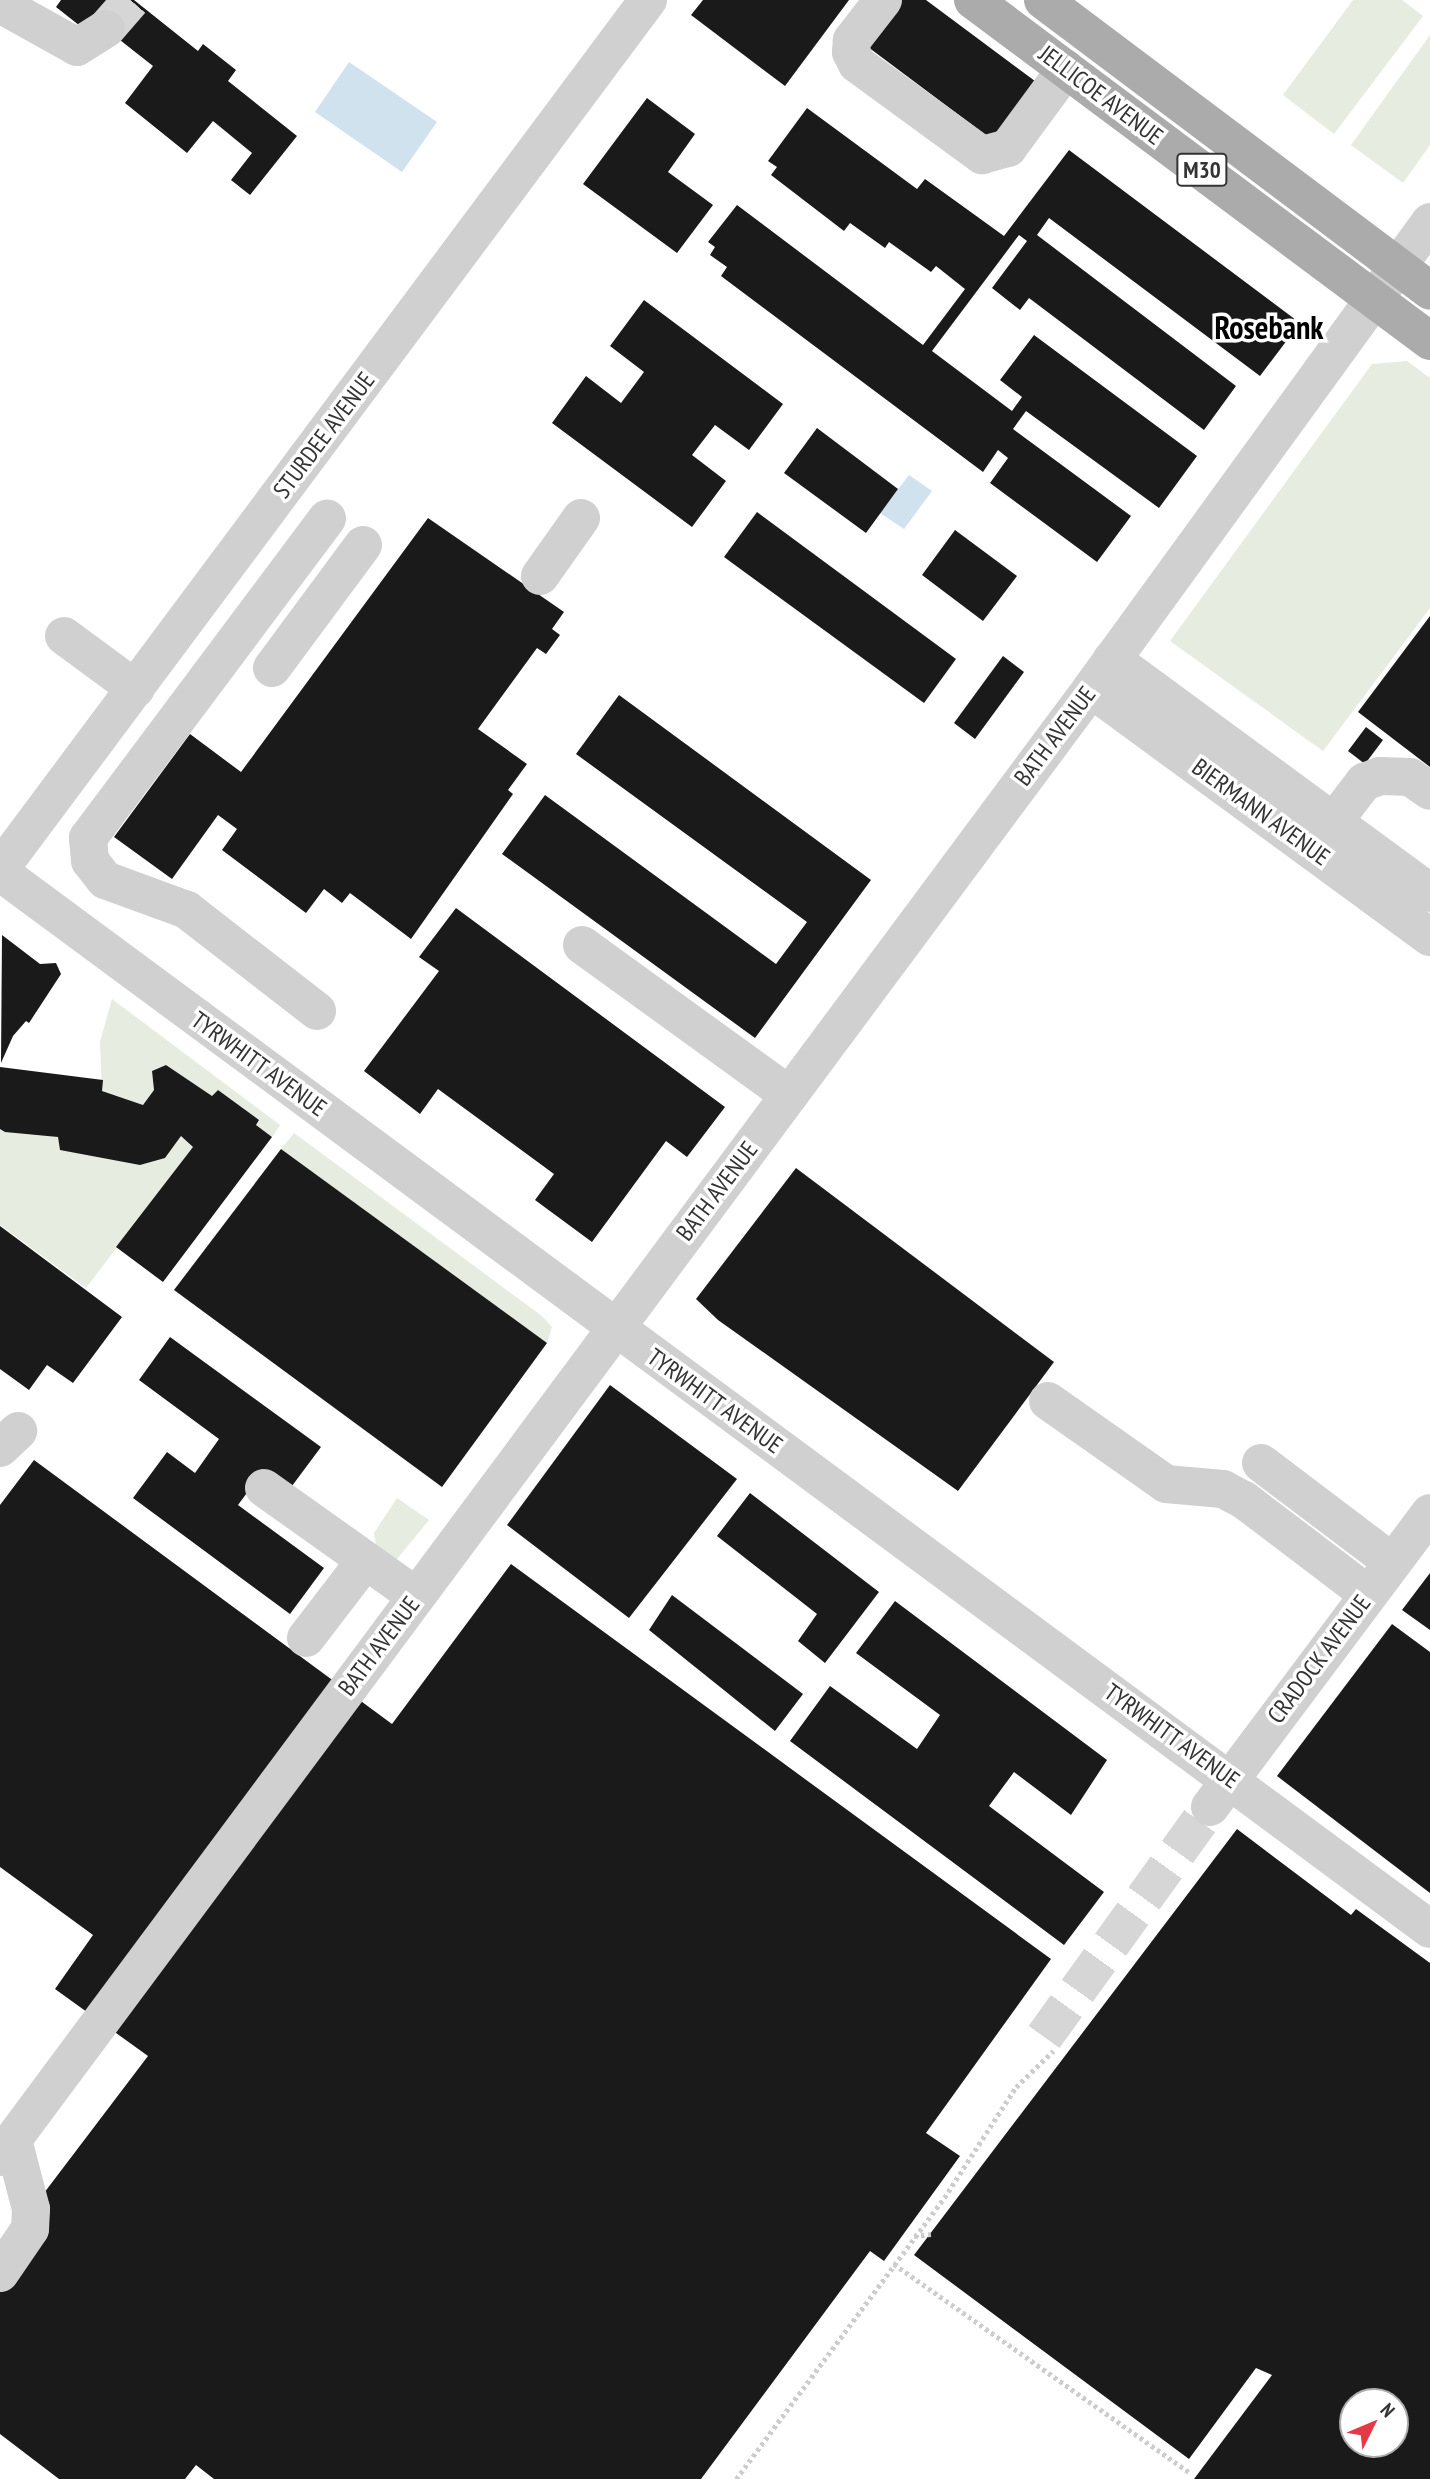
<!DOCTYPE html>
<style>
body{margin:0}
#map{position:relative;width:1430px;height:2479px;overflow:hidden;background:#fff;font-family:"PT Sans Narrow",sans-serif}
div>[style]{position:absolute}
.green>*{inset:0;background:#e6ecdf}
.water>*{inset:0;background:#cfe2ee}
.building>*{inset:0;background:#1a1a1a}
.minor-tunnel>*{height:38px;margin-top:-19px;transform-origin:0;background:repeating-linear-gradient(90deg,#d6d6d6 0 38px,transparent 0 57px)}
.path>*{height:4.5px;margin-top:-2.25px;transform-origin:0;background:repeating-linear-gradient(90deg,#cdcdcd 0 3.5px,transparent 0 7px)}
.minor>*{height:38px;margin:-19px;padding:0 19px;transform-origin:19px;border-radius:19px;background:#d0d0d0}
.major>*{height:38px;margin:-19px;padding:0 19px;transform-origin:19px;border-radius:19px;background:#ababab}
span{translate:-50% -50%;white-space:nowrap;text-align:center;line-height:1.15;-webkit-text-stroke:7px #fff;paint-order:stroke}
.shield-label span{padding:2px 5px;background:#fff;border:2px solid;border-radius:5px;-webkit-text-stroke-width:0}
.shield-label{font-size:23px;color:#333;font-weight:700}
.street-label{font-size:24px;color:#333}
.district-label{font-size:32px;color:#000;font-weight:700}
.north{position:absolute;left:1339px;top:2388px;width:70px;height:70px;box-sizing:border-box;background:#fff;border:2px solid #adadad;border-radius:50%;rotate:47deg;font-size:19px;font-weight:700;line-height:28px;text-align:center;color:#333}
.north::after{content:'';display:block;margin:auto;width:24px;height:32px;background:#e63946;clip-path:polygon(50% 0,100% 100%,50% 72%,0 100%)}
</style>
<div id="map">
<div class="green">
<i style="clip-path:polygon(1353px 0,1402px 0,1423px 16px,1334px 134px,1283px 95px)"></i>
<i style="clip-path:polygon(1430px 35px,1430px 145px,1403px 183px,1351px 145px)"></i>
<i style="clip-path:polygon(1407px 361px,1430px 378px,1430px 608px,1323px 751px,1170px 641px,1372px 364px)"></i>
<i style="clip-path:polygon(112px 999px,280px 1125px,272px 1137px,256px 1125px,259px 1120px,218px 1090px,212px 1096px,166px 1065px,152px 1071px,154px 1090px,143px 1105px,102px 1091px,100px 1042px)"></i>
<i style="clip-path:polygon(0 1129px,58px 1137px,140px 1165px,165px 1158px,181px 1136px,193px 1147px,86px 1288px,0 1225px)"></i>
<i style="clip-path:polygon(294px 1133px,542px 1316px,552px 1327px,547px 1343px,281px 1149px)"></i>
<i style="clip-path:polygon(397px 1498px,429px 1520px,393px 1564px,377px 1551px,374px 1533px)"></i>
</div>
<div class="water">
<i style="clip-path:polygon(349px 62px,437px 122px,402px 172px,315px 112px)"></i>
<i style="clip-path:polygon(909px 475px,932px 491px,904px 529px,880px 513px)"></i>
</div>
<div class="building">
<i style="clip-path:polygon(61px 0,134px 0,198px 51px,203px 44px,236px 70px,228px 81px,297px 136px,250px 195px,231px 180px,252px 153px,213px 121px,187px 153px,125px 103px,153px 66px,106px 29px,94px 37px,56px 7px)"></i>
<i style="clip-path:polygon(703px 0,849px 0,785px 86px,691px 15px)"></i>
<i style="clip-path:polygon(902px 0,926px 0,1043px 87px,999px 145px,868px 47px)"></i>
<i style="clip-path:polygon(647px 98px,695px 134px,668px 172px,713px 205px,677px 253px,583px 184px)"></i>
<i style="clip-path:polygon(807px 108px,917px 189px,925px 179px,1004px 236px,1069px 150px,1300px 323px,1260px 376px,1049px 218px,1037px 235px,1236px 386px,1204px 430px,1029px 298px,1020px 310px,992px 288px,1027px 241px,1019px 235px,932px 351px,1012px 411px,1022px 397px,1000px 380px,1034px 335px,1197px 456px,1159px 508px,1026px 411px,1013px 429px,1131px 516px,1097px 562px,990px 483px,1008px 458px,998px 450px,983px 472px,721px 276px,727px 267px,710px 255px,715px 247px,708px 242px,737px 205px,923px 345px,965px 289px,936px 266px,931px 272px,889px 242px,885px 248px,850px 223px,844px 231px,771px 175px,777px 167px,768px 161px)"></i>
<i style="clip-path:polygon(644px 300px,783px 404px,749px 450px,715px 425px,692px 455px,726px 481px,692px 527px,552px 423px,586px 376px,621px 403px,644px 372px,610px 346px)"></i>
<i style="clip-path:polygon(817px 428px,898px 489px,866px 533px,784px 473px)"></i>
<i style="clip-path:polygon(757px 512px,956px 659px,924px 703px,724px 557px)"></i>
<i style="clip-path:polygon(428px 518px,564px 612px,552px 629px,560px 635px,546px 654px,537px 648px,478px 729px,527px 764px,508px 790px,513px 794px,411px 939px,350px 893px,342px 903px,324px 889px,306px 913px,222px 850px,237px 829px,218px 815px,172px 879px,114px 837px,190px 734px,241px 772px)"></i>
<i style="clip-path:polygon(955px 530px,1017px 576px,983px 621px,922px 575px)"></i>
<i style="clip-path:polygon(1430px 616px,1430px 767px,1358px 712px)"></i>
<i style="clip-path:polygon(1003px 656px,1024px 672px,975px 739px,954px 723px)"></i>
<i style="clip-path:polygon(619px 695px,871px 880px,755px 1038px,502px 854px,545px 795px,776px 964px,807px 922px,576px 754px)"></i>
<i style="clip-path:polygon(1366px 727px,1383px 740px,1365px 764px,1348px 751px)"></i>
<i style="clip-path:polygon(456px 908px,725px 1107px,687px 1157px,666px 1141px,592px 1242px,535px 1200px,554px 1174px,438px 1089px,420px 1114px,364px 1071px,439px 971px,419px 957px)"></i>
<i style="clip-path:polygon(2px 935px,40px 964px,56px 963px,61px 974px,29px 1023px,26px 1021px,13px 1036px,1px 1063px)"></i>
<i style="clip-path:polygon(166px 1065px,212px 1096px,218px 1090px,259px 1120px,256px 1125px,272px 1137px,163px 1282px,116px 1247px,193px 1147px,181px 1136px,165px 1158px,140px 1165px,60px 1150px,58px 1137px,5px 1132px,0 1129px,0 1067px,103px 1080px,102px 1091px,143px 1105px,154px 1090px,152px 1071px)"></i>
<i style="clip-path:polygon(281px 1149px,547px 1343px,442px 1487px,174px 1290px)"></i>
<i style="clip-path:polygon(796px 1168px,1054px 1362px,958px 1491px,718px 1320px,696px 1299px)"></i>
<i style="clip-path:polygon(0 1226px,122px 1317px,73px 1383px,47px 1365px,29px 1390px,0 1369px)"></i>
<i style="clip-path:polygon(170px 1337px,321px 1447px,289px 1490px,263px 1471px,238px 1505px,324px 1568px,290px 1614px,133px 1498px,167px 1452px,195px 1473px,219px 1439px,139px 1380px)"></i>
<i style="clip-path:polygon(610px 1385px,737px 1479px,629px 1618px,507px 1525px)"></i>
<i style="clip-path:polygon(34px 1460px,392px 1724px,511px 1564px,1051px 1959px,926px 2133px,960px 2156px,884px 2261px,870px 2251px,701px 2479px,214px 2479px,196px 2465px,185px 2479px,59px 2479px,0 2434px,0 2251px,148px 2056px,55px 1989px,93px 1935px,0 1867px,0 1505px)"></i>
<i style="clip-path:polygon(750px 1493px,879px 1592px,825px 1663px,798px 1641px,817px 1614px,717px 1536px)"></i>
<i style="clip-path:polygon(1430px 1573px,1430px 1630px,1402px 1610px)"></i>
<i style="clip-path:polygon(672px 1595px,803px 1694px,775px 1731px,649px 1630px)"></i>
<i style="clip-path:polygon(895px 1601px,1107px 1760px,1071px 1815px,1014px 1772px,989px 1806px,1104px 1892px,1064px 1945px,790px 1741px,830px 1686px,917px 1749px,940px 1715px,856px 1653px)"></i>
<i style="clip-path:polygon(1392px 1624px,1430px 1652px,1430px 1893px,1277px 1776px)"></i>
<i style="clip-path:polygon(evenodd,1237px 1829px,1351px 1915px,1356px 1909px,1430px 1963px,1430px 2479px,1194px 2479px,1272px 2375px,1256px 2368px,1189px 2459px,914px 2255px,1237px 1829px,1353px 2402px,1395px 2402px,1395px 2444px,1353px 2444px,1353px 2402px)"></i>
</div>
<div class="minor-tunnel">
<i style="left:106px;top:29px;width:38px;rotate:-49deg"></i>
<i style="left:1044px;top:2037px;width:284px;rotate:-54.2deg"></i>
</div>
<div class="path">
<i style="left:914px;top:2236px;width:17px;rotate:-7deg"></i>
<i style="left:894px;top:2264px;width:361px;rotate:35.2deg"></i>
<i style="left:736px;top:2479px;width:357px;rotate:-53.5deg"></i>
<i style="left:948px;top:2192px;width:125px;rotate:-57.1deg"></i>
<i style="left:1016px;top:2087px;width:52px;rotate:-44.2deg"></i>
</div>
<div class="minor">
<i style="left:883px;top:0;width:51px;rotate:127.8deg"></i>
<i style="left:852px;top:40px;width:12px;rotate:95deg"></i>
<i style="left:851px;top:52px;width:13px;rotate:63deg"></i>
<i style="left:857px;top:64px;width:155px;rotate:36.1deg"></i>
<i style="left:982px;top:155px;width:27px;rotate:-15deg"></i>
<i style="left:1008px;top:148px;width:98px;rotate:-53.7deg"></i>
<i style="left:2px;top:5px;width:86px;rotate:29.2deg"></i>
<i style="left:77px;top:47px;width:34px;rotate:-32deg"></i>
<i style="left:540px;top:576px;width:71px;rotate:-54.7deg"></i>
<i style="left:64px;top:636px;width:89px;rotate:36.4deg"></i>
<i style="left:1112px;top:659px;width:395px;rotate:36.3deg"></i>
<i style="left:272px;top:668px;width:153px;rotate:-53.5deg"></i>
<i style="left:1091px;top:689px;width:420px;rotate:36.2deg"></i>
<i style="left:1318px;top:842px;width:76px;rotate:-52.5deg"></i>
<i style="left:1364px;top:782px;width:17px;rotate:-21deg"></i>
<i style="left:1380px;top:776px;width:30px;rotate:2deg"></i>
<i style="left:1410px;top:777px;width:24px;rotate:35deg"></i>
<i style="left:0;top:869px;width:1084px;rotate:-53.29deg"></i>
<i style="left:0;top:872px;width:1778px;rotate:36.47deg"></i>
<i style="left:582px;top:945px;width:256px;rotate:35.9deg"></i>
<i style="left:317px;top:1011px;width:165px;rotate:-142.2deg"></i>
<i style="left:187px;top:910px;width:87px;rotate:-159.9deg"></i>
<i style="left:105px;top:880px;width:24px;rotate:-128deg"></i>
<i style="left:90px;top:861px;width:23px;rotate:-95deg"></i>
<i style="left:88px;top:838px;width:399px;rotate:-53.2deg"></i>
<i style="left:1048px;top:1401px;width:144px;rotate:35.1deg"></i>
<i style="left:1166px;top:1484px;width:57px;rotate:5deg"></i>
<i style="left:1223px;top:1489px;width:24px;rotate:28deg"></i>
<i style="left:1244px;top:1500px;width:156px;rotate:37.2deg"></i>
<i style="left:0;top:1448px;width:25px;rotate:-43deg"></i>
<i style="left:1261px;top:1463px;width:164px;rotate:37.1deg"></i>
<i style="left:264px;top:1488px;width:186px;rotate:35.4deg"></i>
<i style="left:306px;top:1638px;width:97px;rotate:-52.5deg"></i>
<i style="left:1210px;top:1807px;width:367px;rotate:-53.2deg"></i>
<i style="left:0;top:2157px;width:1829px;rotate:-53.38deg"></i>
<i style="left:1091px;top:689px;width:577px;rotate:-54.02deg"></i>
<i style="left:0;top:2273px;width:53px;rotate:-55.7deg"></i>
<i style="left:30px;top:2229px;width:20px;rotate:-87deg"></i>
<i style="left:31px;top:2209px;width:71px;rotate:-104.6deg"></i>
</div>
<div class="major">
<i style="left:973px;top:0;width:570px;rotate:36.73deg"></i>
<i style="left:1043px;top:0;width:484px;rotate:36.9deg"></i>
</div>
<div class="shield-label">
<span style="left:1202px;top:170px">M30</span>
</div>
<div class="street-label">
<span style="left:1101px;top:95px;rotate:37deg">JELLICOE AVENUE</span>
<span style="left:324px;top:435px;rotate:-53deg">STURDEE AVENUE</span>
<span style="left:1055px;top:736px;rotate:-53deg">BATH AVENUE</span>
<span style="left:1261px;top:812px;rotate:36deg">BIERMANN AVENUE</span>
<span style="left:259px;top:1064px;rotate:36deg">TYRWHITT AVENUE</span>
<span style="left:717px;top:1191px;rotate:-53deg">BATH AVENUE</span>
<span style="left:715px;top:1401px;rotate:36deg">TYRWHITT AVENUE</span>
<span style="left:379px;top:1646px;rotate:-53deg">BATH AVENUE</span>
<span style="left:1319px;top:1659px;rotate:-53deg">CRADOCK AVENUE</span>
<span style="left:1172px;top:1736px;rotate:36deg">TYRWHITT AVENUE</span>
</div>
<div class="district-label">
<span style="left:1269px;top:327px">Rosebank</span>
</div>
<div class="north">N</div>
</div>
